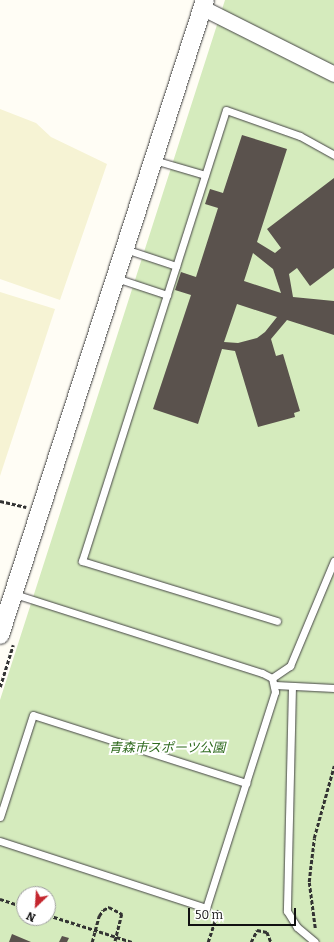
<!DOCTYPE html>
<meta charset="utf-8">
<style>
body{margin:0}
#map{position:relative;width:334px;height:942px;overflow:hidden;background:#fffdf5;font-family:Bitter,"Noto Sans JP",serif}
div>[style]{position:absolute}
.farmland>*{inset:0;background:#f6f3d4}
.green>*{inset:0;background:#d5ebbd}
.building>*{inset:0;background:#5a524d}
.path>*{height:2.5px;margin-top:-1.25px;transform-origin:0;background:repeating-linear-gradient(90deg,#333 0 4px,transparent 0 6px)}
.roads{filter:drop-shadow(0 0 1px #444) drop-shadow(0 0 1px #444)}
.service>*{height:7px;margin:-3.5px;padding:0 3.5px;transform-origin:3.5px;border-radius:3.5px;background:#fff}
.minor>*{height:15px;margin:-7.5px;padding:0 7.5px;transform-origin:7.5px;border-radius:7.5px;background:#fff}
.tertiary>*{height:18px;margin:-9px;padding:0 9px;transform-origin:9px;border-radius:9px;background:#fff}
span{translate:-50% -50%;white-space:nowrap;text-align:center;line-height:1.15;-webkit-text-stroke:4px #fff;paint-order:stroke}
.park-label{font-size:13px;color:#2f6b1f;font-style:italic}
.north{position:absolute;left:16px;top:886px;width:40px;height:40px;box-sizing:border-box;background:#fff;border:1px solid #a0a0a0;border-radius:50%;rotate:205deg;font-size:11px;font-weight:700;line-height:16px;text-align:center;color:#111}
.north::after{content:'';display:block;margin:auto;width:14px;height:18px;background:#c4262e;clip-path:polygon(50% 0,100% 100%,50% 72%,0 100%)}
.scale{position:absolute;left:188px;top:908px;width:108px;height:18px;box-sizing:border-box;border:2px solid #111;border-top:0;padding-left:5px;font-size:12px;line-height:14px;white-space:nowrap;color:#111;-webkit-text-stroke:3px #fff;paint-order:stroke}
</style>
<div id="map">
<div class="farmland">
<i style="clip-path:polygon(0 109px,36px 123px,51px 137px,107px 164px,60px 300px,0 279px)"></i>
<i style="clip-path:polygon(0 292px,55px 309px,0 476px)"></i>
</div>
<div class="green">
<i style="clip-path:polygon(evenodd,225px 0,334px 0,334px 942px,0 942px,0 700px,225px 0,24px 894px,48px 894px,48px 918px,24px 918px,24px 894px)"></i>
</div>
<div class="building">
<i style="clip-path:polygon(evenodd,242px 135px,287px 149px,257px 242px,275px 253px,281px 248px,267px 229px,334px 178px,334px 268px,310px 286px,297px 268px,289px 274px,293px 297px,334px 301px,334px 335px,287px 320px,271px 339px,276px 356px,283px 354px,300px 411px,294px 413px,295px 417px,258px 427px,235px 351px,222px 349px,198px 424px,153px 409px,191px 295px,175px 290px,181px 272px,196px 277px,218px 208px,205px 204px,210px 189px,223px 193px,242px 135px,253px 253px,273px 269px,281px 293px,244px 281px,253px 253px,242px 135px,237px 304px,277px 317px,265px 332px,257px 338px,238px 343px,224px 342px,237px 304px)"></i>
<i style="clip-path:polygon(12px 934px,31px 942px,9px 942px)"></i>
<i style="clip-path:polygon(62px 936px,69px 938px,67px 942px,59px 942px)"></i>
</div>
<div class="path">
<i style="left:0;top:501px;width:27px;rotate:13deg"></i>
<i style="left:0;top:687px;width:44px;rotate:-72.8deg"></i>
<i style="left:0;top:899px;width:25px;rotate:18deg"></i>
<i style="left:48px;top:915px;width:88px;rotate:17.8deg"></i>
<i style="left:315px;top:928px;width:46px;rotate:-97.4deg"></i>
<i style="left:309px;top:882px;width:18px;rotate:-84deg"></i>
<i style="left:311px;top:864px;width:26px;rotate:-83deg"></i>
<i style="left:314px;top:838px;width:75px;rotate:-74.5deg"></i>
<i style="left:92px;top:942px;width:27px;rotate:-75deg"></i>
<i style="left:99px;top:916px;width:7px;rotate:-56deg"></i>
<i style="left:103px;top:910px;width:7px;rotate:-27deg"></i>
<i style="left:109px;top:907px;width:15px;rotate:28deg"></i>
<i style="left:122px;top:914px;width:29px;rotate:104deg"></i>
<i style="left:208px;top:942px;width:32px;rotate:-72deg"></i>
<i style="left:218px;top:912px;width:2px;rotate:-153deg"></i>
<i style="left:251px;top:942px;width:13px;rotate:-63deg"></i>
<i style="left:257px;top:930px;width:10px;rotate:11deg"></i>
<i style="left:267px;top:932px;width:11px;rotate:68deg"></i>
</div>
<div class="roads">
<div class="service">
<i style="left:154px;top:160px;width:53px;rotate:16.4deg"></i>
<i style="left:125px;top:249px;width:54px;rotate:18.4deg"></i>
<i style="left:116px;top:278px;width:54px;rotate:18.4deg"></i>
<i style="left:277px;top:621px;width:204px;rotate:-162.9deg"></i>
<i style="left:82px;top:561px;width:473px;rotate:-72.3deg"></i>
<i style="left:226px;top:110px;width:78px;rotate:19.4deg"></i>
<i style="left:300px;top:136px;width:39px;rotate:29deg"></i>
<i style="left:272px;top:678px;width:22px;rotate:-34deg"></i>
<i style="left:290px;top:666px;width:114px;rotate:-67.3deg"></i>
<i style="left:275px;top:685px;width:59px;rotate:2.9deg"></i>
<i style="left:292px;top:686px;width:225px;rotate:91.3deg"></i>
<i style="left:287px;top:911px;width:19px;rotate:58deg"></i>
<i style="left:297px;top:927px;width:23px;rotate:40deg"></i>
<i style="left:0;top:817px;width:107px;rotate:-72.1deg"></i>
<i style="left:33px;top:715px;width:224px;rotate:17.7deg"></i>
<i style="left:0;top:841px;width:217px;rotate:18deg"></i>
<i style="left:206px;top:908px;width:227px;rotate:-72.3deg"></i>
<i style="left:275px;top:692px;width:14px;rotate:-102deg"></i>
<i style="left:272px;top:678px;width:11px;rotate:-153deg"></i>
<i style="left:262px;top:673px;width:259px;rotate:-162.3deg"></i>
</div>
<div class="minor">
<i style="left:203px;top:8px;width:147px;rotate:26.7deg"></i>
</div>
<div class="tertiary">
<i style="left:0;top:635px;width:667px;rotate:-72.11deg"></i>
</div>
</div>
<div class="park-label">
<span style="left:167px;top:748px">青森市スポーツ公園</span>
</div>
<div class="north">N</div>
<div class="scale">50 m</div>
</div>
